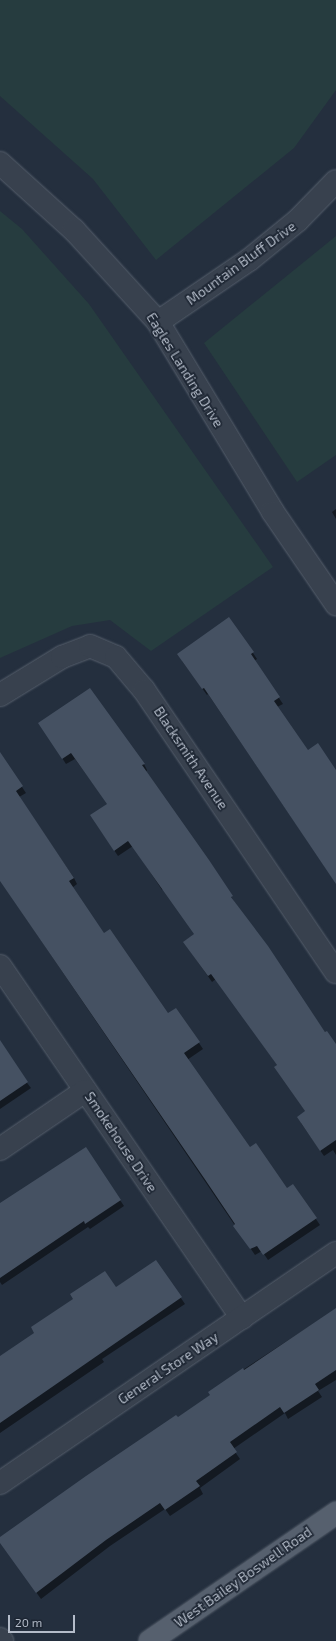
<!DOCTYPE html>
<style>
body{margin:0}
#map{position:relative;width:336px;height:1641px;overflow:hidden;background:#242f3e;font-family:"Exo 2",sans-serif}
div>[style]{position:absolute}
.green>*{inset:0;background:#263c3f}
.shadow>*{inset:0;background:#0007}
.building>*{inset:0;background:#455162}
.roads{filter:drop-shadow(0 0 1px #565f6c) drop-shadow(0 0 1px #565f6c)}
.minor>*{height:22px;margin:-11px;padding:0 11px;transform-origin:11px;border-radius:11px;background:#38414e}
.major>*{height:22px;margin:-11px;padding:0 11px;transform-origin:11px;border-radius:11px;background:#56606e}
span{translate:-50% -50%;white-space:nowrap;text-align:center;line-height:1.15;-webkit-text-stroke:3.5px #1d2633;paint-order:stroke}
.street-label{font-size:14px;color:#b4bcc9}
.scale{position:absolute;left:8px;top:1615px;width:67px;height:18px;box-sizing:border-box;border:2px solid #b4bcc9;border-top:0;padding-left:5px;font-size:12px;line-height:14px;white-space:nowrap;color:#b4bcc9;-webkit-text-stroke:3px #1d2633;paint-order:stroke}
</style>
<div id="map">
<div class="green">
<i style="clip-path:polygon(0 0,336px 0,336px 90px,294px 148px,156px 260px,93px 179px,0 96px)"></i>
<i style="clip-path:polygon(0 211px,22px 229px,89px 304px,273px 567px,151px 651px,110px 620px,72px 626px,0 658px)"></i>
<i style="clip-path:polygon(336px 236px,336px 455px,297px 482px,204px 343px)"></i>
</div>
<div class="shadow">
<i style="clip-path:polygon(336px 509px,336px 519px,332px 512px)"></i>
<i style="clip-path:polygon(229px 619px,253px 653px,257px 659px,254px 661px,283px 704px,277px 707px,308px 751px,336px 772px,336px 883px,208px 694px,207px 695px,182px 661px)"></i>
<i style="clip-path:polygon(43px 729px,144px 764px,147px 770px,146px 772px,208px 860px,235px 903px,336px 1048px,336px 1155px,333px 1150px,324px 1156px,301px 1123px,306px 1112px,279px 1073px,278px 1066px,216px 979px,212px 982px,188px 948px,184px 942px,195px 934px,164px 888px,162px 890px,133px 846px,118px 856px,95px 822px,108px 804px,75px 759px,66px 764px)"></i>
<i style="clip-path:polygon(0 754px,26px 793px,19px 797px,74px 878px,77px 884px,72px 888px,104px 934px,168px 1015px,199px 1043px,203px 1049px,187px 1060px,250px 1148px,287px 1189px,293px 1185px,320px 1225px,268px 1260px,262px 1251px,255px 1255px,0 880px)"></i>
<i style="clip-path:polygon(0 1048px,31px 1088px,0 1109px)"></i>
<i style="clip-path:polygon(120px 1200px,124px 1206px,90px 1229px,88px 1227px,2px 1285px,0 1282px,0 1204px)"></i>
<i style="clip-path:polygon(156px 1261px,185px 1304px,102px 1359px,104px 1362px,0 1433px,0 1357px,35px 1333px,74px 1299px,115px 1288px)"></i>
<i style="clip-path:polygon(336px 1309px,336px 1380px,318px 1391px,322px 1397px,288px 1419px,285px 1413px,233px 1449px,240px 1459px,200px 1488px,203px 1494px,170px 1516px,165px 1509px,110px 1546px,41px 1599px,3px 1546px,0 1539px,211px 1396px,209px 1392px)"></i>
</div>
<div class="building">
<i style="clip-path:polygon(229px 617px,254px 652px,251px 654px,280px 697px,274px 701px,308px 750px,318px 743px,336px 770px,336px 884px,204px 688px,202px 689px,177px 654px)"></i>
<i style="clip-path:polygon(90px 688px,145px 764px,142px 765px,209px 860px,233px 896px,231px 897px,268px 946px,325px 1032px,327px 1031px,336px 1044px,336px 1140px,320px 1151px,297px 1117px,305px 1111px,274px 1067px,277px 1065px,211px 974px,208px 976px,183px 942px,194px 934px,128px 841px,114px 851px,90px 815px,107px 804px,71px 753px,62px 759px,38px 723px)"></i>
<i style="clip-path:polygon(0 752px,23px 786px,16px 791px,74px 878px,69px 881px,104px 933px,110px 929px,168px 1013px,176px 1008px,200px 1042px,184px 1053px,250px 1147px,256px 1143px,287px 1188px,293px 1184px,317px 1218px,263px 1255px,257px 1246px,250px 1249px,233px 1226px,235px 1224px,204px 1178px,0 881px)"></i>
<i style="clip-path:polygon(0 1040px,28px 1082px,0 1101px)"></i>
<i style="clip-path:polygon(86px 1147px,121px 1200px,85px 1224px,84px 1221px,0 1278px,0 1203px)"></i>
<i style="clip-path:polygon(156px 1260px,182px 1297px,0 1423px,0 1356px,34px 1333px,31px 1327px,73px 1299px,70px 1294px,105px 1271px,116px 1287px)"></i>
<i style="clip-path:polygon(336px 1308px,336px 1370px,315px 1384px,319px 1390px,284px 1413px,280px 1407px,230px 1442px,237px 1452px,196px 1481px,200px 1486px,165px 1510px,160px 1503px,106px 1540px,36px 1593px,0 1543px,0 1537px,86px 1476px,176px 1415px,178px 1417px,210px 1395px,208px 1392px,243px 1368px,244px 1370px)"></i>
</div>
<div class="roads">
<div class="minor">
<i style="left:0;top:163px;width:100px;rotate:42.2deg"></i>
<i style="left:74px;top:230px;width:125px;rotate:47.6deg"></i>
<i style="left:158px;top:322px;width:222px;rotate:58.8deg"></i>
<i style="left:273px;top:512px;width:112px;rotate:55.6deg"></i>
<i style="left:158px;top:322px;width:110px;rotate:-34.3deg"></i>
<i style="left:249px;top:260px;width:63px;rotate:-39.2deg"></i>
<i style="left:298px;top:220px;width:54px;rotate:-45.7deg"></i>
<i style="left:0;top:695px;width:73px;rotate:-31.5deg"></i>
<i style="left:62px;top:657px;width:30px;rotate:-21deg"></i>
<i style="left:90px;top:646px;width:28px;rotate:23deg"></i>
<i style="left:116px;top:657px;width:43px;rotate:49.7deg"></i>
<i style="left:144px;top:690px;width:341px;rotate:55.8deg"></i>
<i style="left:0;top:966px;width:427px;rotate:55.5deg"></i>
<i style="left:0;top:1149px;width:103px;rotate:-34.3deg"></i>
<i style="left:0;top:1483px;width:407px;rotate:-34.4deg"></i>
<i style="left:0;top:1639px;width:3px;rotate:45deg"></i>
</div>
<div class="major">
<i style="left:150px;top:1641px;width:226px;rotate:-34.5deg"></i>
</div>
</div>
<div class="street-label">
<span style="left:241px;top:263px;rotate:-36deg">Mountain Bluff Drive</span>
<span style="left:185px;top:370px;rotate:58deg">Eagles Landing Drive</span>
<span style="left:191px;top:758px;rotate:56deg">Blacksmith Avenue</span>
<span style="left:121px;top:1142px;rotate:56deg">Smokehouse Drive</span>
<span style="left:168px;top:1368px;rotate:-34deg">General Store Way</span>
<span style="left:243px;top:1577px;rotate:-35deg">West Bailey Boswell Road</span>
</div>
<div class="scale">20 m</div>
</div>
